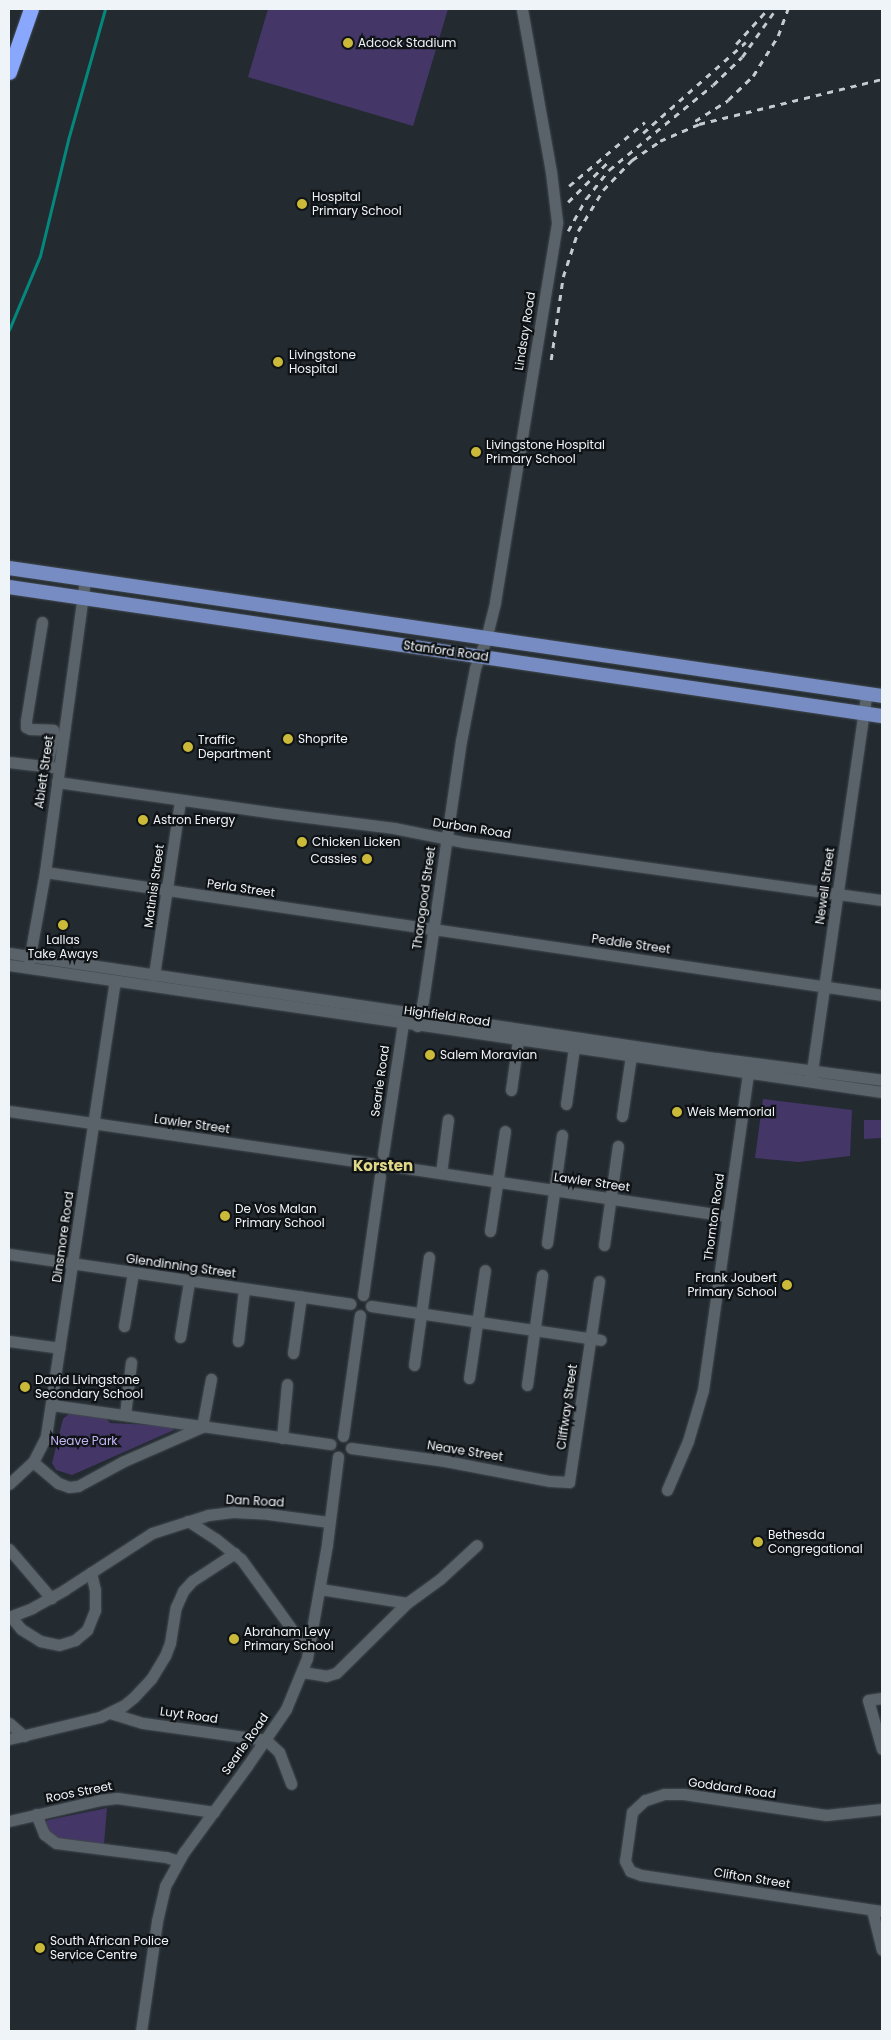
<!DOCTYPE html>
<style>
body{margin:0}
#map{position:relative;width:891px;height:2040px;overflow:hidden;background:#232b31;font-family:Poppins,sans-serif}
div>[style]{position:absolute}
.green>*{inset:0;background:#443667}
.stream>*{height:2.5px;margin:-1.25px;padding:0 1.25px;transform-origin:1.25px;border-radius:1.25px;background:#04877c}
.roads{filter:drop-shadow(0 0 1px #42494f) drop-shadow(0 0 1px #42494f)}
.minor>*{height:11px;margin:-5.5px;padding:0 5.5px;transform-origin:5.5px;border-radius:5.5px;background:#5a636a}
.major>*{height:14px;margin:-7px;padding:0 7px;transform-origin:7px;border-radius:7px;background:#768cc2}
.highway>*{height:15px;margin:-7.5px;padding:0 7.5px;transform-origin:7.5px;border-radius:7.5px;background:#88a7fd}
.rail>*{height:2.5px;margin-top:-1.25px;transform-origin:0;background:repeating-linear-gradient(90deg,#c5cbcf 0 6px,transparent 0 12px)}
.dots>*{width:14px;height:14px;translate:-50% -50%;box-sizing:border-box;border:2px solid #0f1316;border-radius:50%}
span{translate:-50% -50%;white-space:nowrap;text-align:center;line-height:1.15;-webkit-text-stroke:4.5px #0f1316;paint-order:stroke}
.poi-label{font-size:12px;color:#eff4f8}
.left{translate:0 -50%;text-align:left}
.right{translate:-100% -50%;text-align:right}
.street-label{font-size:12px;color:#eff4f8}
.park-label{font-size:12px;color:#c4b4f5}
.quarter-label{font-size:15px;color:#e1d788;font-weight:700}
.frame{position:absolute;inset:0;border:10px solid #eff4f8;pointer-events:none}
</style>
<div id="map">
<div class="green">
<i style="clip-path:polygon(268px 9px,448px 9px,413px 126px,248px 77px)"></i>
<i style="clip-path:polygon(763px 1099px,852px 1110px,850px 1156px,799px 1162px,755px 1158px)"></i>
<i style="clip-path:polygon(864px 1120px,882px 1120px,882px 1138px,864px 1139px)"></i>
<i style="clip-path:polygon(72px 1411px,105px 1417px,110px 1423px,173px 1426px,174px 1430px,72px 1475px,56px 1470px,52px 1463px,63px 1419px)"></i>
<i style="clip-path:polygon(107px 1808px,104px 1844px,55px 1838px,50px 1832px,46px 1822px,48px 1820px)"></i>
</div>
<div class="stream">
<i style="left:9px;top:330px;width:80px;rotate:-67.3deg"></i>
<i style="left:40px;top:256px;width:119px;rotate:-76.4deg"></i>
<i style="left:68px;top:140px;width:136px;rotate:-74.2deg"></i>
</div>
<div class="roads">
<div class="minor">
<i style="left:42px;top:622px;width:100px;rotate:99.2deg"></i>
<i style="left:26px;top:721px;width:6px;rotate:90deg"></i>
<i style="left:26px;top:727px;width:4px;rotate:27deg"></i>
<i style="left:30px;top:729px;width:23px;rotate:2deg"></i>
<i style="left:53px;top:730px;width:5px;rotate:79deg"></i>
<i style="left:54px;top:735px;width:32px;rotate:104deg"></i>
<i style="left:9px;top:762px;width:43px;rotate:6.6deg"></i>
<i style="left:57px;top:782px;width:220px;rotate:8.1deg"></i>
<i style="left:275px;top:813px;width:120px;rotate:7.2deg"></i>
<i style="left:394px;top:828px;width:70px;rotate:11.5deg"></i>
<i style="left:463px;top:842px;width:423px;rotate:7.9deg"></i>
<i style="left:45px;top:872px;width:846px;rotate:8.36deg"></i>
<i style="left:9px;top:953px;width:715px;rotate:8.45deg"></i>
<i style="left:716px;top:1058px;width:167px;rotate:7.5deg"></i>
<i style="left:29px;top:961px;width:90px;rotate:-79.8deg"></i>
<i style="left:45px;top:872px;width:295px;rotate:-82.2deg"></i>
<i style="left:9px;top:965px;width:882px;rotate:8.28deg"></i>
<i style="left:154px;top:975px;width:177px;rotate:-81.5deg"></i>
<i style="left:417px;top:1026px;width:26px;rotate:-77deg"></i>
<i style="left:423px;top:1001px;width:263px;rotate:-81.7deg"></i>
<i style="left:461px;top:741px;width:74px;rotate:-79.1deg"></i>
<i style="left:475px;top:668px;width:31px;rotate:-69deg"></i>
<i style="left:486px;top:639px;width:38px;rotate:-76deg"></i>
<i style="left:495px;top:602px;width:385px;rotate:-80.7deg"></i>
<i style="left:557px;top:222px;width:50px;rotate:-96.8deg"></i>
<i style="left:551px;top:172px;width:166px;rotate:-100.1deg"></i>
<i style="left:811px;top:1078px;width:388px;rotate:-81.8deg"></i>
<i style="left:511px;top:1090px;width:50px;rotate:-82deg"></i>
<i style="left:566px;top:1104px;width:57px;rotate:-81.9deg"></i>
<i style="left:9px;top:1111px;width:366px;rotate:8.2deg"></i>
<i style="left:622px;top:1116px;width:61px;rotate:-81.5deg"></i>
<i style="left:383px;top:1154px;width:139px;rotate:-81.3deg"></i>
<i style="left:393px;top:1166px;width:338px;rotate:8.5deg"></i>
<i style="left:441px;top:1173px;width:54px;rotate:-82.6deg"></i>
<i style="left:490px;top:1231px;width:101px;rotate:-81.5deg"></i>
<i style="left:547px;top:1243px;width:109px;rotate:-82.1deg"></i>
<i style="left:604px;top:1245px;width:100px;rotate:-82deg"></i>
<i style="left:9px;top:1254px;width:345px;rotate:8.3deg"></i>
<i style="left:363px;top:1295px;width:120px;rotate:-81.9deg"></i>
<i style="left:371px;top:1306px;width:232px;rotate:8.4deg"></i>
<i style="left:124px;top:1326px;width:54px;rotate:-80.4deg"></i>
<i style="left:180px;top:1337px;width:56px;rotate:-80.7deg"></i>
<i style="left:9px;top:1341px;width:51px;rotate:7.8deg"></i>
<i style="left:238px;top:1341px;width:52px;rotate:-83.4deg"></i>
<i style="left:293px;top:1353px;width:57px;rotate:-81.9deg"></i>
<i style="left:414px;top:1365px;width:109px;rotate:-82.1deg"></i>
<i style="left:469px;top:1378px;width:109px;rotate:-81.6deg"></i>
<i style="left:527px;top:1385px;width:111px;rotate:-82.2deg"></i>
<i style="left:52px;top:1405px;width:281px;rotate:8deg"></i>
<i style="left:125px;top:1415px;width:53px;rotate:-83.5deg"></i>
<i style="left:343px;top:1436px;width:122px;rotate:-82deg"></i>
<i style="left:282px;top:1438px;width:54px;rotate:-84.7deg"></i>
<i style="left:351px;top:1448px;width:95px;rotate:7.9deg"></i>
<i style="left:445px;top:1461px;width:107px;rotate:10.8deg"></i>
<i style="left:550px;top:1481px;width:19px;rotate:3deg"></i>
<i style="left:569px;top:1482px;width:203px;rotate:-81.5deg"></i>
<i style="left:33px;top:1462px;width:33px;rotate:40deg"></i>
<i style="left:58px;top:1483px;width:12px;rotate:20deg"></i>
<i style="left:69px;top:1487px;width:9px;rotate:-6deg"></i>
<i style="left:78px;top:1486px;width:52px;rotate:-28.5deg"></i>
<i style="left:124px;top:1461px;width:85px;rotate:-23.6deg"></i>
<i style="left:202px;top:1427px;width:49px;rotate:-79.4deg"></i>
<i style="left:9px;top:1484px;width:33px;rotate:-43deg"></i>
<i style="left:33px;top:1462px;width:29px;rotate:-63deg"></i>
<i style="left:46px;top:1436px;width:460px;rotate:-81.4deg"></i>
<i style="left:667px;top:1490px;width:53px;rotate:-66.8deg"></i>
<i style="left:688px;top:1441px;width:53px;rotate:-73.6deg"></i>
<i style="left:703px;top:1390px;width:326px;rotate:-81.9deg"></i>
<i style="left:188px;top:1521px;width:33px;rotate:33deg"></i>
<i style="left:216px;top:1539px;width:32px;rotate:39deg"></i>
<i style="left:241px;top:1559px;width:94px;rotate:54.1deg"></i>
<i style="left:296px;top:1635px;width:17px;rotate:33deg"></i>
<i style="left:9px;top:1549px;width:65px;rotate:49.4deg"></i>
<i style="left:320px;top:1589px;width:88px;rotate:9.1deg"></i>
<i style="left:9px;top:1617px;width:25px;rotate:-21deg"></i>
<i style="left:32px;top:1608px;width:37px;rotate:-29deg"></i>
<i style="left:64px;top:1590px;width:105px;rotate:-32.9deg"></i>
<i style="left:152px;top:1533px;width:59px;rotate:-17.8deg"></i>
<i style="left:208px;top:1515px;width:25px;rotate:-7deg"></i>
<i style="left:233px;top:1512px;width:35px;rotate:3deg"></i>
<i style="left:268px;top:1514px;width:62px;rotate:7.5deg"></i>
<i style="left:11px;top:1617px;width:16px;rotate:50deg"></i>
<i style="left:21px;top:1629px;width:22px;rotate:32deg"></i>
<i style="left:40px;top:1641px;width:19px;rotate:12deg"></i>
<i style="left:59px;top:1645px;width:17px;rotate:-17deg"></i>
<i style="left:75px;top:1640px;width:16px;rotate:-40deg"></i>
<i style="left:87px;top:1630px;width:22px;rotate:-68deg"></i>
<i style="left:95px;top:1610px;width:20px;rotate:-90deg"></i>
<i style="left:95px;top:1590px;width:18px;rotate:-103deg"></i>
<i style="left:302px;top:1672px;width:24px;rotate:9deg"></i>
<i style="left:326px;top:1676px;width:10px;rotate:-17deg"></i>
<i style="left:336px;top:1673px;width:100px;rotate:-44.6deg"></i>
<i style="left:407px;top:1603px;width:41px;rotate:-36deg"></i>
<i style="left:440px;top:1579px;width:50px;rotate:-42.6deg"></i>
<i style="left:882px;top:1698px;width:14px;rotate:172deg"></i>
<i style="left:868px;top:1700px;width:51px;rotate:74.1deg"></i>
<i style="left:110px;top:1713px;width:34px;rotate:17deg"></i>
<i style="left:143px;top:1723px;width:124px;rotate:7.9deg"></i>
<i style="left:266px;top:1740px;width:18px;rotate:43deg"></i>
<i style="left:279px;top:1752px;width:34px;rotate:69deg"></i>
<i style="left:9px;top:1723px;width:20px;rotate:41deg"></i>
<i style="left:9px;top:1739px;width:94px;rotate:-13.6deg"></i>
<i style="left:100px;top:1717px;width:25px;rotate:-26deg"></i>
<i style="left:123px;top:1706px;width:14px;rotate:-39deg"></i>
<i style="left:134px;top:1697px;width:25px;rotate:-47deg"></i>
<i style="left:151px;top:1679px;width:27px;rotate:-59deg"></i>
<i style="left:165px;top:1656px;width:14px;rotate:-69deg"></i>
<i style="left:170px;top:1643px;width:36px;rotate:-81deg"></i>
<i style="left:176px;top:1607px;width:17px;rotate:-66deg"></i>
<i style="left:183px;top:1591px;width:13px;rotate:-48deg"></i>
<i style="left:192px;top:1581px;width:51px;rotate:-33.1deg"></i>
<i style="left:882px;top:1809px;width:56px;rotate:173.9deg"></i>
<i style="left:826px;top:1815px;width:144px;rotate:-171.6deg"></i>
<i style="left:684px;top:1794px;width:20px;rotate:180deg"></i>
<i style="left:664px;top:1794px;width:20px;rotate:162deg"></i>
<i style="left:645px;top:1800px;width:18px;rotate:137deg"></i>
<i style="left:632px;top:1812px;width:49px;rotate:98.1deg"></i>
<i style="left:625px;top:1861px;width:11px;rotate:63deg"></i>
<i style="left:630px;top:1871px;width:12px;rotate:20deg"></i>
<i style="left:641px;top:1875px;width:244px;rotate:8.5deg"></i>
<i style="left:36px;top:1814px;width:22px;rotate:68deg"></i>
<i style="left:44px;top:1834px;width:15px;rotate:37deg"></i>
<i style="left:56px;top:1843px;width:111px;rotate:7.3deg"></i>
<i style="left:166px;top:1857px;width:13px;rotate:18deg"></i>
<i style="left:9px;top:1821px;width:93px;rotate:-13deg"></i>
<i style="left:100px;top:1800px;width:17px;rotate:-7deg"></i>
<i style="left:117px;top:1798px;width:98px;rotate:8.2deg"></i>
<i style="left:872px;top:1910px;width:41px;rotate:76deg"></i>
<i style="left:141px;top:2031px;width:111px;rotate:-81.7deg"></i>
<i style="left:157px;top:1921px;width:36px;rotate:-77deg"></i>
<i style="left:165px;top:1886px;width:39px;rotate:-61deg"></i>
<i style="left:184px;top:1852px;width:107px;rotate:-53.8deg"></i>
<i style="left:247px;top:1766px;width:69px;rotate:-55.6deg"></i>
<i style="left:286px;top:1709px;width:55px;rotate:-67.6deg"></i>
<i style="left:307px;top:1658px;width:116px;rotate:-80deg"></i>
<i style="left:327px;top:1544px;width:88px;rotate:-82.8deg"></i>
</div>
<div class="major">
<i style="left:9px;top:568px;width:882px;rotate:8.34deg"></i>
<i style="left:9px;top:587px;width:882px;rotate:8.41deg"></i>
</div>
<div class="highway">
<i style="left:9px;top:72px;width:67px;rotate:-70.8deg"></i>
</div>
</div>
<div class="rail">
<i style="left:736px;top:44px;width:47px;rotate:-47.6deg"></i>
<i style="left:695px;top:121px;width:39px;rotate:-32deg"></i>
<i style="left:728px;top:100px;width:35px;rotate:-44deg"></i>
<i style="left:753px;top:76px;width:47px;rotate:-58deg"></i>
<i style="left:778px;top:36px;width:29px;rotate:-70deg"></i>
<i style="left:643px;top:133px;width:137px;rotate:-41.5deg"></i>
<i style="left:569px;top:186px;width:99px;rotate:-40.1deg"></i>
<i style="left:568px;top:202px;width:59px;rotate:-45deg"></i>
<i style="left:568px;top:231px;width:37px;rotate:-61deg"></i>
<i style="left:586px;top:199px;width:37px;rotate:-52deg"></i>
<i style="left:609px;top:170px;width:134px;rotate:-39.3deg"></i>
<i style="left:713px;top:85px;width:40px;rotate:-44deg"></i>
<i style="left:742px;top:57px;width:59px;rotate:-54.7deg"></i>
<i style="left:551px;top:360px;width:84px;rotate:-81.8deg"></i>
<i style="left:563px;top:277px;width:48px;rotate:-71.9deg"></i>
<i style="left:578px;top:231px;width:48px;rotate:-58.6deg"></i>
<i style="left:603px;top:190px;width:42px;rotate:-46deg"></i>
<i style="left:632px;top:160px;width:34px;rotate:-34deg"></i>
<i style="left:660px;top:141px;width:43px;rotate:-23.6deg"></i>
<i style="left:699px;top:124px;width:188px;rotate:-13.8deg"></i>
</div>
<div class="dots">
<i style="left:348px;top:43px;background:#cbba39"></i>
<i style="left:302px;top:204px;background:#cbba39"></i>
<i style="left:278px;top:362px;background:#cbba39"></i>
<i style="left:476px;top:452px;background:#cbba39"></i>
<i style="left:288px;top:739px;background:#cbba39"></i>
<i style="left:188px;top:747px;background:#cbba39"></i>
<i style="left:143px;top:820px;background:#cbba39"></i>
<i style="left:302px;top:842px;background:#cbba39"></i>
<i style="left:367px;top:859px;background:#cbba39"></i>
<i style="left:63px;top:925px;background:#cbba39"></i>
<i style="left:430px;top:1055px;background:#cbba39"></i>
<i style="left:677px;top:1112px;background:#cbba39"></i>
<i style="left:225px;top:1216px;background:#cbba39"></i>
<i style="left:787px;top:1285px;background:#cbba39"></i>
<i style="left:25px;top:1387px;background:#cbba39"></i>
<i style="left:758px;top:1542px;background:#cbba39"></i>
<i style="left:234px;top:1639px;background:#cbba39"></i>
<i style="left:40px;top:1948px;background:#cbba39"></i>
</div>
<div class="poi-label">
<span class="left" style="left:358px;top:43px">Adcock Stadium</span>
<span class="left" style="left:312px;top:204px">Hospital<br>Primary School</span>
<span class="left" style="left:289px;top:362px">Livingstone<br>Hospital</span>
<span class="left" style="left:486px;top:452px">Livingstone Hospital<br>Primary School</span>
<span class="left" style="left:298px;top:739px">Shoprite</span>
<span class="left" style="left:198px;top:747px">Traffic<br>Department</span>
<span class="left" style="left:153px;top:820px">Astron Energy</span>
<span class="left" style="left:312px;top:842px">Chicken Licken</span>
<span class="right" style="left:357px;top:859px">Cassies</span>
<span style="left:63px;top:947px">Lallas<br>Take Aways</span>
<span class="left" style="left:440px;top:1055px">Salem Moravian</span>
<span class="left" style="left:687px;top:1112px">Weis Memorial</span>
<span class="left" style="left:235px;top:1216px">De Vos Malan<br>Primary School</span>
<span class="right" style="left:777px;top:1285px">Frank Joubert<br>Primary School</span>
<span class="left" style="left:35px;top:1387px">David Livingstone<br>Secondary School</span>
<span class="left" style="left:768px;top:1542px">Bethesda<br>Congregational</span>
<span class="left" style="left:244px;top:1639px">Abraham Levy<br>Primary School</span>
<span class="left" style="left:50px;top:1948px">South African Police<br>Service Centre</span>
</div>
<div class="street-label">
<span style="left:525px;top:331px;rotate:-81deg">Lindsay Road</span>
<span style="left:446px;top:651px;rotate:8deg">Stanford Road</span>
<span style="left:44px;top:772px;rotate:-82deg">Ablett Street</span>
<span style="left:472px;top:828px;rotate:9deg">Durban Road</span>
<span style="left:154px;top:886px;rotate:-82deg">Matinisi Street</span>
<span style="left:825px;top:886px;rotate:-82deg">Newell Street</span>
<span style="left:241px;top:888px;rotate:8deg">Perla Street</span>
<span style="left:424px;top:898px;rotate:-82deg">Thorogood Street</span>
<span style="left:631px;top:944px;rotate:8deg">Peddie Street</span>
<span style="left:447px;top:1016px;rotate:8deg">Highfield Road</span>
<span style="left:380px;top:1081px;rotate:-82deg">Searle Road</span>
<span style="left:192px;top:1124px;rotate:8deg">Lawler Street</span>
<span style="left:592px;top:1182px;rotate:8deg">Lawler Street</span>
<span style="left:714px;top:1217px;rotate:-82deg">Thornton Road</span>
<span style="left:63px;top:1237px;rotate:-82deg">Dinsmore Road</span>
<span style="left:181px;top:1266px;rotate:8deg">Glendinning Street</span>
<span style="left:567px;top:1407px;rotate:-82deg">Cliffway Street</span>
<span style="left:465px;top:1451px;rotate:9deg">Neave Street</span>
<span style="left:255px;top:1501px;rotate:3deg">Dan Road</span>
<span style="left:189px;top:1715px;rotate:8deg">Luyt Road</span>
<span style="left:245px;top:1744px;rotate:-55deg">Searle Road</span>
<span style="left:732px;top:1788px;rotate:8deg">Goddard Road</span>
<span style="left:79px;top:1792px;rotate:-11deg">Roos Street</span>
<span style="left:752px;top:1878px;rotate:9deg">Clifton Street</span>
</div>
<div class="park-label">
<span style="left:84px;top:1441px">Neave Park</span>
</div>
<div class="quarter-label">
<span style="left:383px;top:1166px">Korsten</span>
</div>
<div class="frame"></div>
</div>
